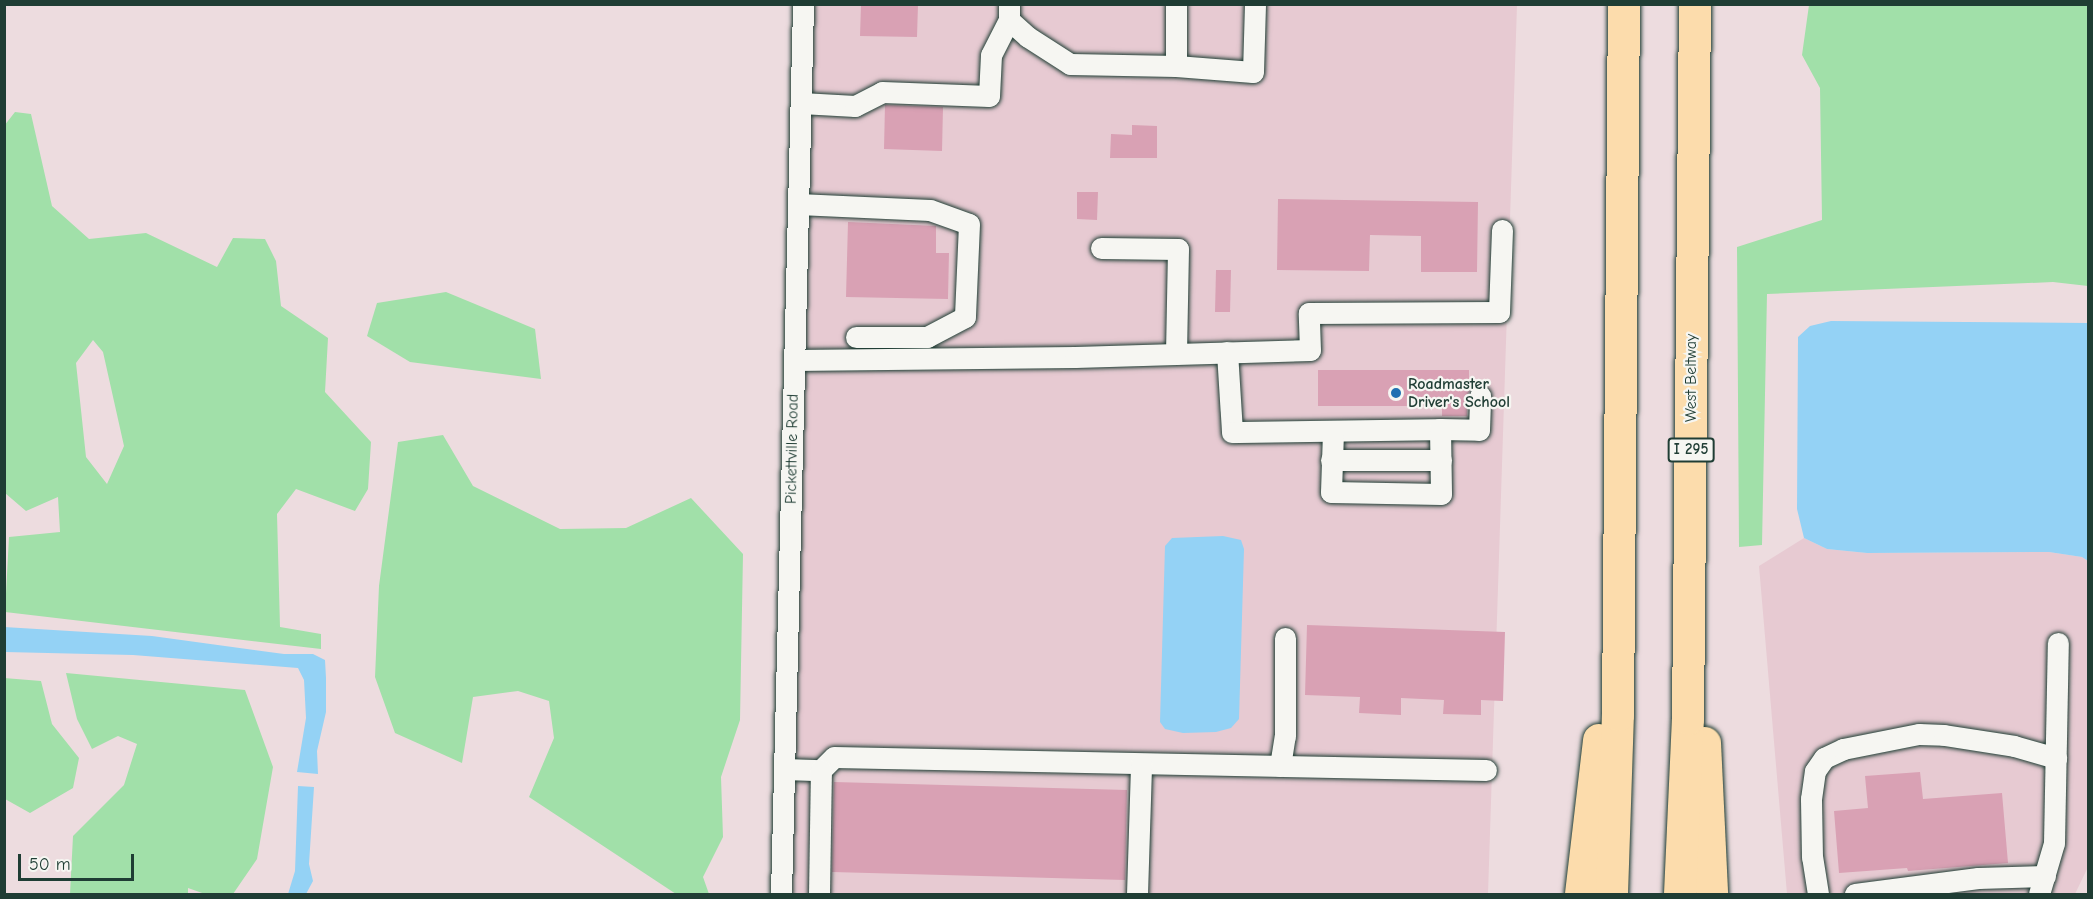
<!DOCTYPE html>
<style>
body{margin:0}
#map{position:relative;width:2093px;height:899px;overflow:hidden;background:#eddcdf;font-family:"Comic Neue",sans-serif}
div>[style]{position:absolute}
.built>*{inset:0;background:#e7cad2}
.green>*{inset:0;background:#a1e0a9}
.water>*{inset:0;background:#94d2f5}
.building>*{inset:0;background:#d9a1b4}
.roads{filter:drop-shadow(0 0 2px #1f3d34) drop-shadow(0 0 2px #1f3d34)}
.minor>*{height:21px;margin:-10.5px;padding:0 10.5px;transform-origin:10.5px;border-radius:10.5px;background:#f6f6f2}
.highway>*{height:32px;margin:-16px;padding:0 16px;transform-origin:16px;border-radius:16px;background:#fcdcac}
.dots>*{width:16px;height:16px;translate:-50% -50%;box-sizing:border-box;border:3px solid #f6f6f2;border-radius:50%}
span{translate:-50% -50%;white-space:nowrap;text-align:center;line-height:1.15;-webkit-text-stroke:4.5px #f6f6f2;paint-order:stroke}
.shield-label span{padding:2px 4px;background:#f6f6f2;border:2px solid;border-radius:4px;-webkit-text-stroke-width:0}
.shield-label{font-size:15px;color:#1f3d34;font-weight:700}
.street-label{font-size:16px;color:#1f3d34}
.poi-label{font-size:16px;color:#1f3d34;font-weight:700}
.left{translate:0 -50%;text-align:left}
.frame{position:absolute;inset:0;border:6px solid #1f3d34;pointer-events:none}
.scale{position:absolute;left:18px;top:854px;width:116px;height:27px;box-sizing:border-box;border:3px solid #1f3d34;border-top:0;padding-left:8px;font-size:18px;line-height:21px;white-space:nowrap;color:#1f3d34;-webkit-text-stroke:4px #f6f6f2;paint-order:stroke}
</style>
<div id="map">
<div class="built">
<i style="clip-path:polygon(814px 5px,1517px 5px,1488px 894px,791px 894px)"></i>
<i style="clip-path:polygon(1804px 538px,1827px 549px,1867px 553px,2049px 552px,2082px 557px,2088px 561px,2088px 867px,2075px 894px,1787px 894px,1759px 566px)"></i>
</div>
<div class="green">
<i style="clip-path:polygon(1809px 5px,2088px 5px,2088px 286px,2053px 282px,1767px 294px,1762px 545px,1739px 547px,1737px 247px,1822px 220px,1820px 88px,1802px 55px)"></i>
<i style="clip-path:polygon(evenodd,15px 112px,31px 114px,52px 206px,89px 239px,146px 233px,217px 267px,233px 238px,265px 239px,276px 261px,281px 306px,328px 338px,325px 392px,371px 442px,368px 489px,355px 511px,296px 489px,277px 514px,280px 627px,321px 634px,321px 649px,5px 612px,9px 537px,60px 532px,58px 497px,26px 511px,5px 493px,4px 126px,15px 112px,93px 340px,103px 352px,124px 446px,107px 484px,86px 457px,76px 363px,93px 340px)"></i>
<i style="clip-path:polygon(446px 292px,535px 329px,541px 379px,410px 362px,367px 336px,377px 303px)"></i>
<i style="clip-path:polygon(443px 435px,473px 486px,560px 529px,626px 528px,691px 498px,743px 554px,740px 720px,721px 777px,723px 837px,703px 877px,709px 894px,676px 894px,529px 797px,554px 738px,549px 701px,518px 691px,473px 697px,462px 763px,395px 733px,375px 677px,379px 586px,398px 442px)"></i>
<i style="clip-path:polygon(66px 673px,245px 690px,273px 767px,257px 859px,233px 894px,205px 894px,188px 888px,188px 894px,70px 894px,73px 836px,124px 785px,137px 744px,118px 736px,92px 749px,77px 719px)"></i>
<i style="clip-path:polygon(4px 678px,41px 681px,52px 724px,79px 758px,73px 788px,30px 813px,5px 799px)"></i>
</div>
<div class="water">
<i style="clip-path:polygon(1831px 321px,2088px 323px,2088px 561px,2082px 557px,2049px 552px,1867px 553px,1827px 549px,1804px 538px,1797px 509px,1798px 337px,1810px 326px)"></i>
<i style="clip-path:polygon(1223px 536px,1241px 540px,1244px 549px,1239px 719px,1231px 728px,1216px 732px,1183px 733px,1165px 729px,1160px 722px,1165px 546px,1172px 538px)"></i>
<i style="clip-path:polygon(4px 627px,152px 636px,284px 654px,313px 654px,325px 660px,326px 678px,326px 712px,317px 751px,318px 774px,297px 772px,306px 718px,304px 680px,298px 668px,133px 655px,5px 652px)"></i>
<i style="clip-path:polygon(298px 786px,314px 787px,309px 864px,313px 881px,306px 894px,288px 894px,295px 871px)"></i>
</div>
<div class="building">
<i style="clip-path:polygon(861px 4px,918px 4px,917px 37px,860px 36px)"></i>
<i style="clip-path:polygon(885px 105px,943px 107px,942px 151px,884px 149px)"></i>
<i style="clip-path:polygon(1132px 125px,1157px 126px,1157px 158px,1110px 158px,1111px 134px,1132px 135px)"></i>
<i style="clip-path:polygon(1077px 192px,1098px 192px,1097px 220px,1077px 219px)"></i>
<i style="clip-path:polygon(1278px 199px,1478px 202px,1477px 272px,1421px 272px,1421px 236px,1370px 235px,1369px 271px,1277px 270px)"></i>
<i style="clip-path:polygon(848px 222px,936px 226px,936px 253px,949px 253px,948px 299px,846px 297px)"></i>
<i style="clip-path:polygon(1216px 270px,1231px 270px,1230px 312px,1215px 312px)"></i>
<i style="clip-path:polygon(1318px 370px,1469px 370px,1469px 386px,1473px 386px,1467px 395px,1467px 416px,1442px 416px,1442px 406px,1318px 406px)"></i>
<i style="clip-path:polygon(1307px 625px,1505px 632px,1503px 701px,1481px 700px,1481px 715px,1443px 714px,1444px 700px,1401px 698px,1401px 715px,1359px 713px,1360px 697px,1305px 695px)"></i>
<i style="clip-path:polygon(1920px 772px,1923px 799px,2002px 793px,2008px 863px,1908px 871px,1907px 868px,1839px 873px,1834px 811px,1868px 808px,1865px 776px)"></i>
<i style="clip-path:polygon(834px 782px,1127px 790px,1125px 880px,832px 872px)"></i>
</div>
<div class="roads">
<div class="minor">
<i style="left:1009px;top:4px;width:16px;rotate:90deg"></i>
<i style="left:1009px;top:20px;width:25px;rotate:42deg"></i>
<i style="left:1028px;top:37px;width:50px;rotate:32.7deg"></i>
<i style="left:1070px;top:64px;width:106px;rotate:1.1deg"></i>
<i style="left:1176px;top:66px;width:77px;rotate:4.5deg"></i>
<i style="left:1253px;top:72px;width:68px;rotate:-88.3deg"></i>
<i style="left:1176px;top:4px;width:62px;rotate:90deg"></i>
<i style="left:801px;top:103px;width:54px;rotate:3.2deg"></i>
<i style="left:855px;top:106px;width:30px;rotate:-27deg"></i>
<i style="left:882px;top:92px;width:107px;rotate:2.1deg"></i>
<i style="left:989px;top:96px;width:41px;rotate:-87.2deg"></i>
<i style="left:991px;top:55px;width:39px;rotate:-63deg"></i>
<i style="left:798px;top:204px;width:132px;rotate:2.6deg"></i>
<i style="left:930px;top:210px;width:41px;rotate:19.7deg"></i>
<i style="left:969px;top:224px;width:93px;rotate:92.5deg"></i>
<i style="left:965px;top:317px;width:43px;rotate:152.2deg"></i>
<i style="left:927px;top:337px;width:71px;rotate:180deg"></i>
<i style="left:1101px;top:248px;width:77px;rotate:0.7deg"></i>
<i style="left:1178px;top:249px;width:105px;rotate:91.1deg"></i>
<i style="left:1227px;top:352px;width:80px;rotate:86.4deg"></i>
<i style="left:1232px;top:432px;width:208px;rotate:-0.8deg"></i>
<i style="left:1440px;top:429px;width:65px;rotate:89.1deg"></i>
<i style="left:1441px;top:494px;width:110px;rotate:-179deg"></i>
<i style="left:1331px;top:492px;width:61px;rotate:-88.1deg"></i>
<i style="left:794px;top:360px;width:281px;rotate:-0.6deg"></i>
<i style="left:1075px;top:357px;width:235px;rotate:-1.7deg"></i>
<i style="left:1310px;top:350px;width:37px;rotate:-92deg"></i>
<i style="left:1309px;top:313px;width:190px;rotate:-0.3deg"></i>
<i style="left:1499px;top:312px;width:82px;rotate:-87.9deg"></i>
<i style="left:1440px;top:429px;width:39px;rotate:1deg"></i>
<i style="left:1479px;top:430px;width:34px;rotate:-88deg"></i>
<i style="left:1331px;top:460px;width:110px"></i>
<i style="left:1280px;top:766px;width:30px;rotate:-81deg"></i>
<i style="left:1285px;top:736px;width:98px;rotate:-90deg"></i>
<i style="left:784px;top:769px;width:37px;rotate:2deg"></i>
<i style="left:821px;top:770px;width:18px;rotate:-45deg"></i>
<i style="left:834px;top:757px;width:652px;rotate:1.14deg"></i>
<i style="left:781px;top:894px;width:890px;rotate:-88.58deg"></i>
<i style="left:819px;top:894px;width:124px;rotate:-89.1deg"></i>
<i style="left:1137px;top:894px;width:130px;rotate:-88.2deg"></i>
<i style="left:1818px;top:894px;width:37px;rotate:-99deg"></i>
<i style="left:1812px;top:857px;width:58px;rotate:-91deg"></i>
<i style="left:1811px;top:799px;width:28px;rotate:-82deg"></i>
<i style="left:1815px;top:771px;width:16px;rotate:-55deg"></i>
<i style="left:1824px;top:758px;width:21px;rotate:-25deg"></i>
<i style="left:1843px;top:749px;width:77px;rotate:-11.2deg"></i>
<i style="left:1919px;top:734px;width:25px;rotate:2deg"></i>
<i style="left:1944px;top:735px;width:71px;rotate:8.9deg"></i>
<i style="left:2014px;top:746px;width:44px;rotate:15.9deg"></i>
<i style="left:1855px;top:894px;width:124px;rotate:-7.4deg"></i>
<i style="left:1978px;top:878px;width:67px;rotate:-1.7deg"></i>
<i style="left:2039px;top:894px;width:53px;rotate:-73.6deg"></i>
<i style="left:2054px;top:843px;width:200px;rotate:-88.9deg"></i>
</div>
<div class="highway">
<i style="left:1705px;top:743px;width:151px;rotate:87.3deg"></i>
<i style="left:1581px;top:894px;width:155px;rotate:-83.3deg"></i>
<i style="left:1612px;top:894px;width:179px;rotate:-88.1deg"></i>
<i style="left:1618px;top:715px;width:711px;rotate:-89.52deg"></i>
<i style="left:1680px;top:894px;width:175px;rotate:-87.4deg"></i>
<i style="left:1688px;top:719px;width:715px;rotate:-89.44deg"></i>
</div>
</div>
<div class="dots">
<i style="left:1396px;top:393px;background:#1f6fb2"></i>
</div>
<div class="shield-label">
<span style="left:1691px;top:450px">I 295</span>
</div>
<div class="street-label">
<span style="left:1691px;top:378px;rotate:-90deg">West Beltway</span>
<span style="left:792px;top:449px;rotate:-89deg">Pickettville Road</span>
</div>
<div class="poi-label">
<span class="left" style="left:1408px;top:393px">Roadmaster<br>Driver's School</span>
</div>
<div class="frame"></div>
<div class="scale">50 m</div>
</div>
